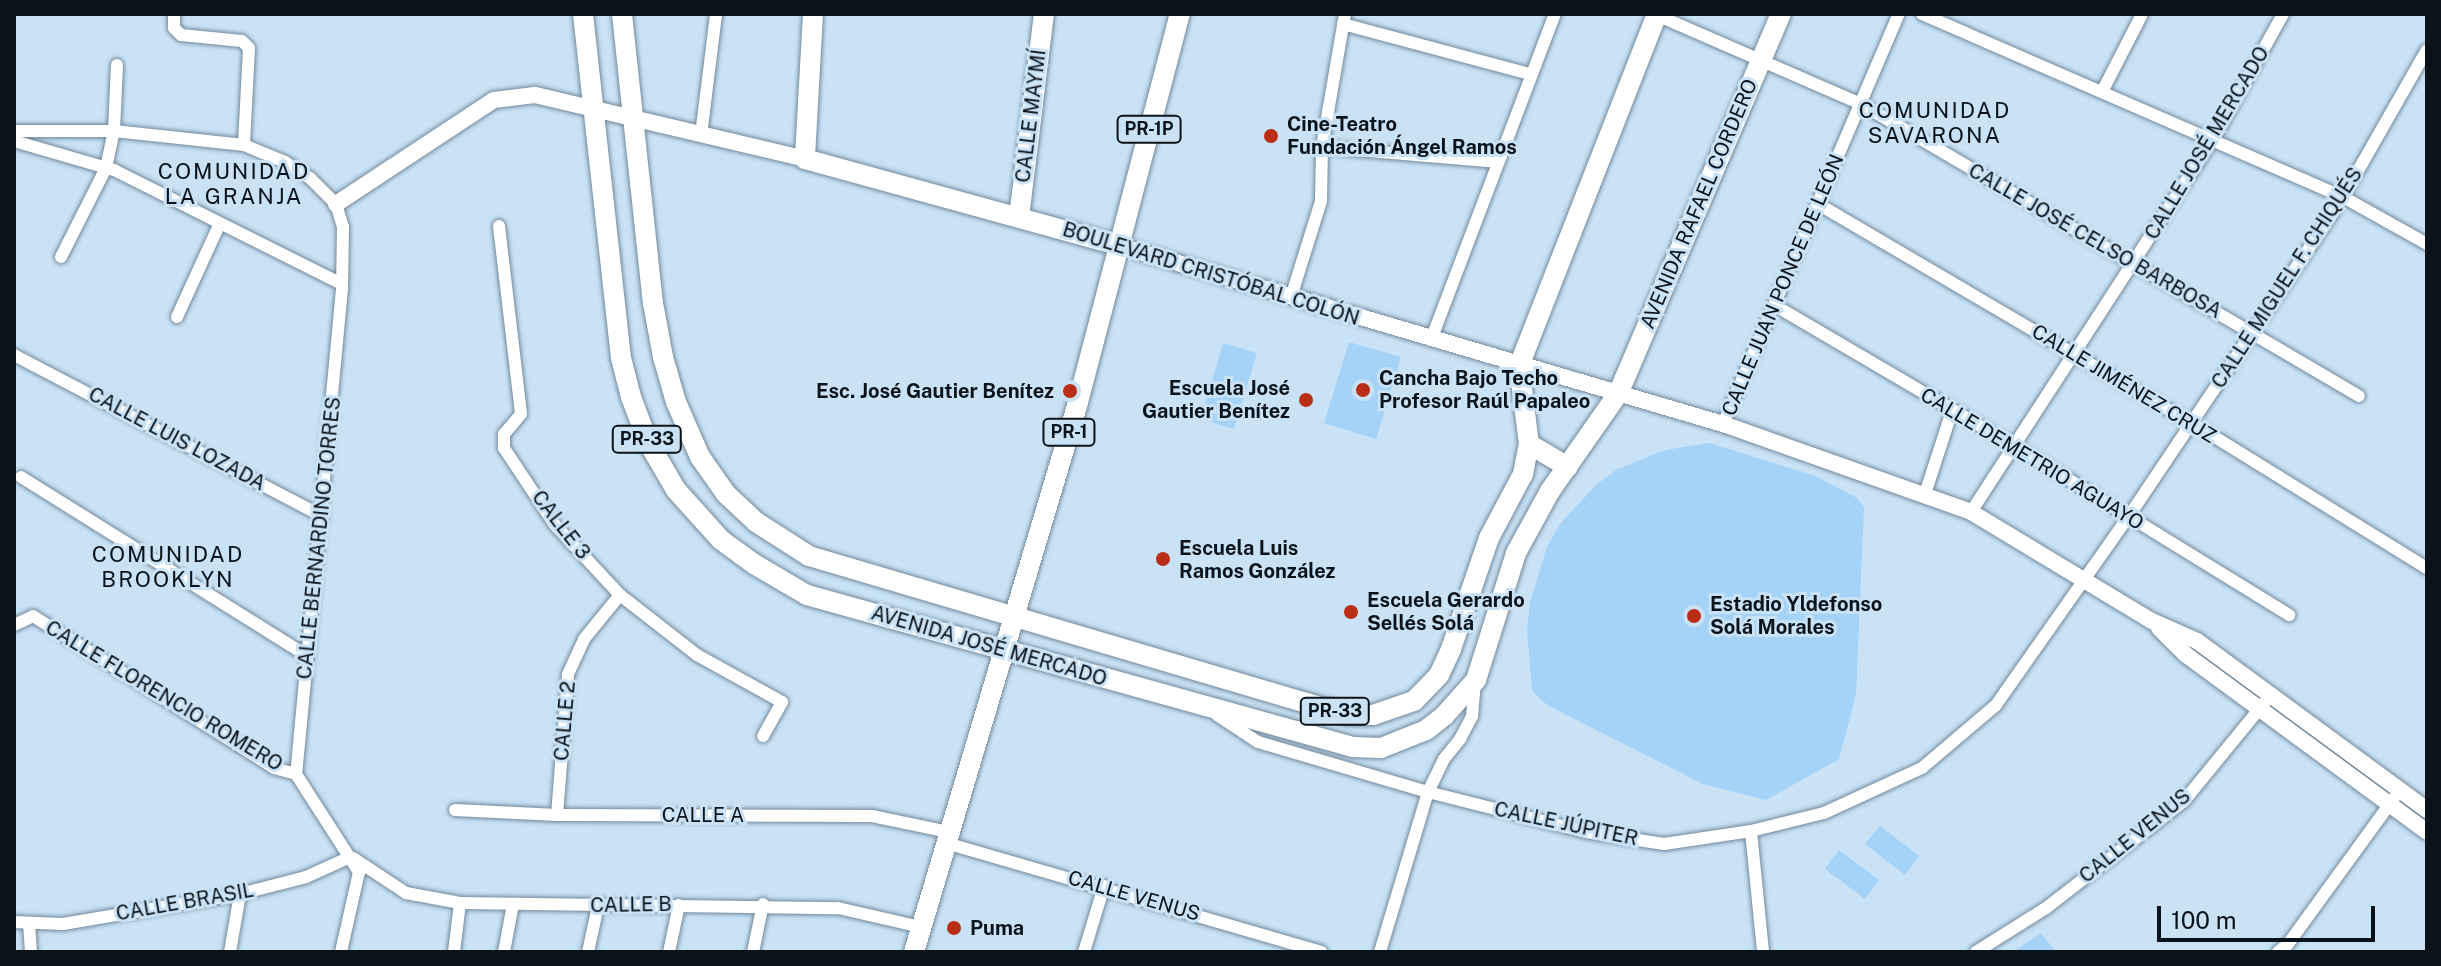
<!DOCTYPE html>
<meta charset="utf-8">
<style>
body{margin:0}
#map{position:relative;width:2441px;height:966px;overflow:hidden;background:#c9e2f6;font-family:"Public Sans",sans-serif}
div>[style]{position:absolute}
.green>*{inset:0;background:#a4d3f7}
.roads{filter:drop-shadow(0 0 2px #73899b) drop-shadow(0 0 2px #73899b)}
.minor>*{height:12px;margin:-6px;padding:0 6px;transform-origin:6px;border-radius:6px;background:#fff}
.tertiary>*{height:16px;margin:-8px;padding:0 8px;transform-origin:8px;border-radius:8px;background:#fff}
.primary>*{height:20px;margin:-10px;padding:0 10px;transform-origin:10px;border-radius:10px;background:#fff}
.dots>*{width:22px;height:22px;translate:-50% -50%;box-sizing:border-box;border:4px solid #c9e2f6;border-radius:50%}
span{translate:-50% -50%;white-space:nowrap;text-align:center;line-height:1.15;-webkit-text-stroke:6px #c9e2f6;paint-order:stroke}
.shield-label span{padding:2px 6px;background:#c9e2f6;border:2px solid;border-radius:6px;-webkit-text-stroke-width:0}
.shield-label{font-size:18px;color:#0a1319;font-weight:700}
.street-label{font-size:20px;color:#0a1319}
.poi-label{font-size:20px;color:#0a1319;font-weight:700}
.left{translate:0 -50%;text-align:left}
.right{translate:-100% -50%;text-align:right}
.neighbourhood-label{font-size:22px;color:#0a1319;letter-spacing:2px}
.frame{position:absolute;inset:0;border:16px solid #0a1319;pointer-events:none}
.scale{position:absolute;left:2157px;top:906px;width:218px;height:36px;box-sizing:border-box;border:4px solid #0a1319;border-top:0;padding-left:10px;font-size:24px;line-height:28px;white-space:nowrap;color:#0a1319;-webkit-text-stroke:6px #c9e2f6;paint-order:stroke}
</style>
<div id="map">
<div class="green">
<i style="clip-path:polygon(1349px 342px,1401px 357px,1376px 439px,1324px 423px)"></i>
<i style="clip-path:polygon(1223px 343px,1257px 353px,1234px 429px,1201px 419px)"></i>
<i style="clip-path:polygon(1709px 443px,1815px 476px,1857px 498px,1864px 507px,1856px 694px,1839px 759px,1766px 800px,1703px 784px,1547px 705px,1532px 691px,1527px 630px,1530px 602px,1547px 547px,1560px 524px,1596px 485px,1616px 470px,1665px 450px)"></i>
<i style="clip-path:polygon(1880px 826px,1919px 856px,1905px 875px,1865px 844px)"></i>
<i style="clip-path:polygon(1839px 850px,1879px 880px,1865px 899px,1825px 869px)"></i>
<i style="clip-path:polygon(2041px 933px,2056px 952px,2012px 952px,2013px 952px)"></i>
</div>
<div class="roads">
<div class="minor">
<i style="left:174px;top:14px;width:14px;rotate:90deg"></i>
<i style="left:174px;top:28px;width:10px;rotate:45deg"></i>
<i style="left:181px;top:35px;width:61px;rotate:5.6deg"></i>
<i style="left:242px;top:41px;width:10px;rotate:45deg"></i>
<i style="left:249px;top:48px;width:97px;rotate:93deg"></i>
<i style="left:1654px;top:14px;width:226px;rotate:23.5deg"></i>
<i style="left:1861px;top:104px;width:577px;rotate:30.39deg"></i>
<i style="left:1922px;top:14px;width:459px;rotate:23.5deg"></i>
<i style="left:2343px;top:197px;width:96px;rotate:29.2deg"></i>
<i style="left:1343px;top:24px;width:194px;rotate:15deg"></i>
<i style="left:2103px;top:90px;width:85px;rotate:-62.8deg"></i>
<i style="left:14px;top:131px;width:100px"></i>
<i style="left:114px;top:131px;width:131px;rotate:6.1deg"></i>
<i style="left:244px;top:145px;width:44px;rotate:22.5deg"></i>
<i style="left:285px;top:162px;width:30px;rotate:33deg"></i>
<i style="left:310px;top:178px;width:37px;rotate:45deg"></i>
<i style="left:336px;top:204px;width:24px;rotate:73deg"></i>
<i style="left:343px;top:227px;width:62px;rotate:90.9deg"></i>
<i style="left:342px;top:289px;width:487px;rotate:95.4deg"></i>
<i style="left:296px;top:774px;width:117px;rotate:57.3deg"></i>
<i style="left:359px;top:872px;width:82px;rotate:102.7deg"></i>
<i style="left:701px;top:135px;width:122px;rotate:-82.9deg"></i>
<i style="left:14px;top:141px;width:104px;rotate:16.2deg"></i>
<i style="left:114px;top:170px;width:255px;rotate:26.6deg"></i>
<i style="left:1322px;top:147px;width:177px;rotate:4.9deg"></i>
<i style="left:1818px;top:204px;width:433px;rotate:30.4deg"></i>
<i style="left:2192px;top:423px;width:276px;rotate:31.7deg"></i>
<i style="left:499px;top:226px;width:189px;rotate:83.3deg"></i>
<i style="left:521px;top:414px;width:26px;rotate:130deg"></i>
<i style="left:504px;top:434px;width:14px;rotate:90deg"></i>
<i style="left:504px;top:448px;width:92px;rotate:56.5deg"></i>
<i style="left:555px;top:525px;width:96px;rotate:47.1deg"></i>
<i style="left:620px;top:595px;width:98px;rotate:37.9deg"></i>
<i style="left:697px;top:655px;width:97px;rotate:28.9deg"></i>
<i style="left:782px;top:702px;width:39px;rotate:119deg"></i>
<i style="left:61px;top:257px;width:100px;rotate:-63.2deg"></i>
<i style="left:106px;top:168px;width:38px;rotate:-78deg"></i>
<i style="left:114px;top:131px;width:66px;rotate:-87.4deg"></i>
<i style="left:1291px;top:297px;width:101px;rotate:-72.6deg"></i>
<i style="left:1321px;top:201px;width:54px;rotate:-88.9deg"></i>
<i style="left:1322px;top:147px;width:135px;rotate:-80.2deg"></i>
<i style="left:1774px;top:305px;width:281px;rotate:30.4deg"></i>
<i style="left:2016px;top:447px;width:321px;rotate:31.6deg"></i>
<i style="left:177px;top:317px;width:103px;rotate:-65.4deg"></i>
<i style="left:1431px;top:340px;width:349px;rotate:-69.2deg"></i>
<i style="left:14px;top:355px;width:348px;rotate:27.6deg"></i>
<i style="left:1723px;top:424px;width:446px;rotate:-66.8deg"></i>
<i style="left:21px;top:477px;width:337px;rotate:32deg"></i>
<i style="left:1925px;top:494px;width:87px;rotate:-72deg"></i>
<i style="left:1971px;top:512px;width:444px;rotate:-57deg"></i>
<i style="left:2213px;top:140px;width:144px;rotate:-60.9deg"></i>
<i style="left:14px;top:625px;width:21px;rotate:-25deg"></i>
<i style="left:33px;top:616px;width:285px;rotate:32.2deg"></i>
<i style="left:274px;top:768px;width:23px;rotate:15deg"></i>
<i style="left:1217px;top:715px;width:49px;rotate:33.4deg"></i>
<i style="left:1258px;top:742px;width:177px;rotate:16.4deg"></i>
<i style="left:1428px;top:792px;width:163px;rotate:14.2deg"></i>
<i style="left:1586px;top:832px;width:79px;rotate:8.7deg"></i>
<i style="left:1664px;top:844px;width:88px;rotate:-8.5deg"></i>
<i style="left:1751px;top:831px;width:75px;rotate:-13.9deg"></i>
<i style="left:1824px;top:813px;width:108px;rotate:-24.7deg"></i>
<i style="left:1922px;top:768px;width:97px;rotate:-40.4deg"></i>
<i style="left:1996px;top:705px;width:231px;rotate:-54.9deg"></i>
<i style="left:2129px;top:516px;width:384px;rotate:-56.1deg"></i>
<i style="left:2343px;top:197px;width:169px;rotate:-60.3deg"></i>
<i style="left:455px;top:810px;width:102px;rotate:2.8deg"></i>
<i style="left:557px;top:815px;width:315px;rotate:0.2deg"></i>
<i style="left:872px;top:816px;width:79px;rotate:11.7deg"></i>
<i style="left:557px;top:815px;width:141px;rotate:-85.5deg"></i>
<i style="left:568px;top:674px;width:38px;rotate:-65deg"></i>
<i style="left:584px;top:639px;width:57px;rotate:-50.7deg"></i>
<i style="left:1751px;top:831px;width:122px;rotate:84.3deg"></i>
<i style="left:946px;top:843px;width:391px;rotate:16.2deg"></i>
<i style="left:353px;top:858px;width:64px;rotate:33.4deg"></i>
<i style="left:406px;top:893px;width:55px;rotate:10.5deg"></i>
<i style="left:460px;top:903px;width:378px;rotate:0.8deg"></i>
<i style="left:838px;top:908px;width:85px;rotate:12.9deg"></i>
<i style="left:14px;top:922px;width:49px;rotate:2.3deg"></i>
<i style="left:63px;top:924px;width:180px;rotate:-9.6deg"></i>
<i style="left:240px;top:894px;width:68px;rotate:-14.4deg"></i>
<i style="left:306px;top:877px;width:48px;rotate:-24.4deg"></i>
<i style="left:29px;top:923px;width:29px;rotate:86deg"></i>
<i style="left:230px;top:952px;width:59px;rotate:-80.2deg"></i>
<i style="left:454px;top:952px;width:49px;rotate:-83deg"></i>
<i style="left:504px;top:952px;width:49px;rotate:-79.4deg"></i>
<i style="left:588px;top:952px;width:47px;rotate:-77.7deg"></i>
<i style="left:669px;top:952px;width:48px;rotate:-78deg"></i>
<i style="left:753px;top:952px;width:49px;rotate:-78.2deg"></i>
<i style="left:1084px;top:952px;width:69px;rotate:-73.1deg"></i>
<i style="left:1380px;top:952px;width:167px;rotate:-73.3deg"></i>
<i style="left:1428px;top:792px;width:37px;rotate:-64deg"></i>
<i style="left:1444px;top:759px;width:26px;rotate:-51deg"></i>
<i style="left:1460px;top:739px;width:26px;rotate:-62deg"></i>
<i style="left:1472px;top:716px;width:33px;rotate:-85deg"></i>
<i style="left:1976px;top:952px;width:83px;rotate:-32.2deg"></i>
<i style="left:2046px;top:908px;width:175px;rotate:-37.8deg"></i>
<i style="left:2184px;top:801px;width:128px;rotate:-50.7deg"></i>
<i style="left:2278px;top:952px;width:13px;rotate:-39deg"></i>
<i style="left:2288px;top:944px;width:180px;rotate:-54deg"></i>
</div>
<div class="tertiary">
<i style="left:336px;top:204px;width:189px;rotate:-33.4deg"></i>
<i style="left:494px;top:100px;width:41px;rotate:-7deg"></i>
<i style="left:535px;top:95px;width:277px;rotate:13.3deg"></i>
<i style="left:1117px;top:245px;width:632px;rotate:16.46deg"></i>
<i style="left:1723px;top:424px;width:263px;rotate:19.5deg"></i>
<i style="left:1971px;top:512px;width:211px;rotate:31.1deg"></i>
<i style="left:2152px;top:621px;width:49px;rotate:24deg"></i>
<i style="left:2197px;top:641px;width:285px;rotate:36.3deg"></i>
<i style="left:2159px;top:628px;width:37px;rotate:45deg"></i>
<i style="left:2185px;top:654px;width:300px;rotate:36.3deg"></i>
</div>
<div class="primary">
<i style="left:583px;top:14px;width:346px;rotate:83.7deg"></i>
<i style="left:621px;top:358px;width:40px;rotate:75.6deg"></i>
<i style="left:631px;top:397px;width:48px;rotate:69.3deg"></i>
<i style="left:648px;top:442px;width:56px;rotate:59.7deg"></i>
<i style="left:676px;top:490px;width:67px;rotate:48deg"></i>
<i style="left:721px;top:540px;width:41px;rotate:36deg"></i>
<i style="left:754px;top:564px;width:61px;rotate:30.3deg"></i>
<i style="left:807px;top:595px;width:567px;rotate:15.56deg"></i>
<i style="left:1353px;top:747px;width:28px;rotate:2deg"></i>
<i style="left:1381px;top:748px;width:48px;rotate:-21.8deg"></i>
<i style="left:1426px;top:730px;width:23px;rotate:-38deg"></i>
<i style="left:1444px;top:716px;width:48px;rotate:-48.4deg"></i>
<i style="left:1476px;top:680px;width:133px;rotate:-72.5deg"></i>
<i style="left:1516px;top:553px;width:71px;rotate:-61.3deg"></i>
<i style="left:1550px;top:491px;width:118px;rotate:-55deg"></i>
<i style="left:1618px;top:394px;width:413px;rotate:-66.8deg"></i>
<i style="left:622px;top:14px;width:291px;rotate:83.9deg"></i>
<i style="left:653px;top:303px;width:55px;rotate:79.5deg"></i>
<i style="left:663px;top:357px;width:47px;rotate:73.9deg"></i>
<i style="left:676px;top:402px;width:60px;rotate:66.4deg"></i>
<i style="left:700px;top:457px;width:45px;rotate:54.9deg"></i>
<i style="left:726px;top:494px;width:41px;rotate:43deg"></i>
<i style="left:756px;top:522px;width:63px;rotate:32.7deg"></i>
<i style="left:809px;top:556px;width:561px;rotate:16.46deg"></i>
<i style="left:1347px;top:715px;width:26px"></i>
<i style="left:1373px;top:715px;width:43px;rotate:-18.9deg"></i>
<i style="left:1414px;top:701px;width:36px;rotate:-46deg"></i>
<i style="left:1439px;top:675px;width:29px;rotate:-65deg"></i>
<i style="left:1451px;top:649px;width:117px;rotate:-71.1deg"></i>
<i style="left:1489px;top:538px;width:72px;rotate:-62deg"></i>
<i style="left:1523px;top:474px;width:31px;rotate:-79deg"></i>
<i style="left:1529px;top:444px;width:79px;rotate:-97.3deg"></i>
<i style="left:1519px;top:366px;width:378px;rotate:-68.6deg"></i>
<i style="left:813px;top:14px;width:145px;rotate:93.2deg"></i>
<i style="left:805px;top:159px;width:324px;rotate:15.4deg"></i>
<i style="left:1019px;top:217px;width:205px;rotate:-83deg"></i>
<i style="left:1529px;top:444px;width:45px;rotate:30.5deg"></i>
<i style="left:914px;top:952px;width:570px;rotate:-73.38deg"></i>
<i style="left:1077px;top:406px;width:405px;rotate:-75.3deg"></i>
</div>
</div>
<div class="dots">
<i style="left:1271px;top:136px;background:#ba2e17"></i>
<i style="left:1363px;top:390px;background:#ba2e17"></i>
<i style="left:1070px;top:391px;background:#ba2e17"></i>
<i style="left:1306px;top:400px;background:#ba2e17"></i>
<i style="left:1163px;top:559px;background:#ba2e17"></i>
<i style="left:1351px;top:612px;background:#ba2e17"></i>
<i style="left:1694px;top:616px;background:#ba2e17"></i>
<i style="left:954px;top:928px;background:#ba2e17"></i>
</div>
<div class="shield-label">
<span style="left:1149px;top:129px">PR-1P</span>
<span style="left:1069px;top:432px">PR-1</span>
<span style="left:647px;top:439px">PR-33</span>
<span style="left:1335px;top:711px">PR-33</span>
</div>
<div class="street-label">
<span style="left:1031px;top:116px;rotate:-83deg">CALLE MAYMÍ</span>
<span style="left:2207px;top:143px;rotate:-59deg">CALLE JOSÉ MERCADO</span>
<span style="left:1699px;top:204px;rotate:-67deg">AVENIDA RAFAEL CORDERO</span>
<span style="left:2095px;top:241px;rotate:30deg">CALLE JOSÉ CELSO BARBOSA</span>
<span style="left:1211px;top:274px;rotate:17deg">BOULEVARD CRISTÓBAL COLÓN</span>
<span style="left:2287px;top:278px;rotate:-57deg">CALLE MIGUEL F. CHIQUÉS</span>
<span style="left:1783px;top:285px;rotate:-67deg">CALLE JUAN PONCE DE LEÓN</span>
<span style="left:2124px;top:384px;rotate:31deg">CALLE JIMÉNEZ CRUZ</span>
<span style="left:177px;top:439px;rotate:28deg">CALLE LUIS LOZADA</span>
<span style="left:2032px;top:459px;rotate:31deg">CALLE DEMETRIO AGUAYO</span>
<span style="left:561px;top:525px;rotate:52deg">CALLE 3</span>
<span style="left:319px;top:538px;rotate:-84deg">CALLE BERNARDINO TORRES</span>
<span style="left:989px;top:646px;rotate:16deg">AVENIDA JOSÉ MERCADO</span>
<span style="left:164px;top:696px;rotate:31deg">CALLE FLORENCIO ROMERO</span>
<span style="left:565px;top:721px;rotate:-85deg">CALLE 2</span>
<span style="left:703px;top:815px">CALLE A</span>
<span style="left:1566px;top:824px;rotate:12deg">CALLE JÚPITER</span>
<span style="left:2135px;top:836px;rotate:-39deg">CALLE VENUS</span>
<span style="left:1134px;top:896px;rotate:16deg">CALLE VENUS</span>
<span style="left:185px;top:902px;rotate:-10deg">CALLE BRASIL</span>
<span style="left:631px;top:905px;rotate:-1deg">CALLE B</span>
</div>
<div class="poi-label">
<span class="left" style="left:1287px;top:136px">Cine-Teatro<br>Fundación Ángel Ramos</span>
<span class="left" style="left:1379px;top:390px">Cancha Bajo Techo<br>Profesor Raúl Papaleo</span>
<span class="right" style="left:1290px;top:400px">Escuela José<br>Gautier Benítez</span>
<span class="right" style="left:1054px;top:391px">Esc. José Gautier Benítez</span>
<span class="left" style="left:1179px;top:560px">Escuela Luis<br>Ramos González</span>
<span class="left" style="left:1367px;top:612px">Escuela Gerardo<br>Sellés Solá</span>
<span class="left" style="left:1710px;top:616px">Estadio Yldefonso<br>Solá Morales</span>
<span class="left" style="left:970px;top:928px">Puma</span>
</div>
<div class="neighbourhood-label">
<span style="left:1935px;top:123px">COMUNIDAD<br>SAVARONA</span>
<span style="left:234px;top:184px">COMUNIDAD<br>LA GRANJA</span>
<span style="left:168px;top:567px">COMUNIDAD<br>BROOKLYN</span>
</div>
<div class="frame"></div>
<div class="scale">100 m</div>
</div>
